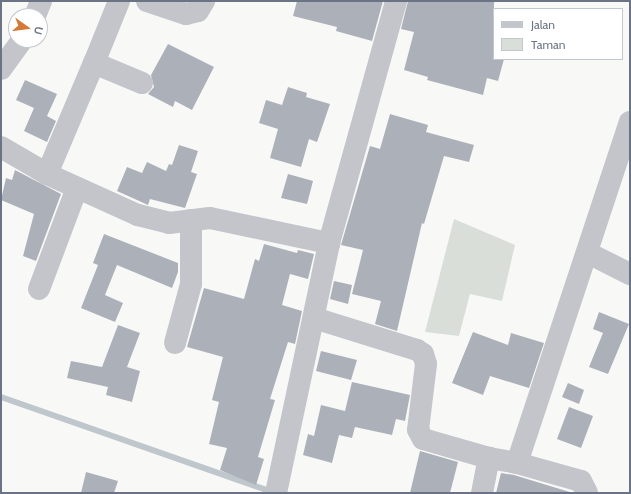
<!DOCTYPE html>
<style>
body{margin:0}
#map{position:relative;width:631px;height:494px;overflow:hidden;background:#f8f9f7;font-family:Cabin,sans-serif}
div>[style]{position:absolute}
.green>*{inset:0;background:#d9dfd8}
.stream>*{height:6px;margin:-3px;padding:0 3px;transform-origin:3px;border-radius:3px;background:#bfc6cc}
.building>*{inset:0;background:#acb1b9}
.minor>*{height:22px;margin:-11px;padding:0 11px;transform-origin:11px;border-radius:11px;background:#c3c5ca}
span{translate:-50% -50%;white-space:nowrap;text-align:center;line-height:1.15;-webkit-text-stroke:4px #fff;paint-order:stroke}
.frame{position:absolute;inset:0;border:2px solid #6a7485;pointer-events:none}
.legend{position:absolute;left:493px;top:8px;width:130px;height:52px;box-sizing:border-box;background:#fff;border:1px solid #c3c7ce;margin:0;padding:5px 7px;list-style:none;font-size:12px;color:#6a7485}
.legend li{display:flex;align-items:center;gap:8px;height:20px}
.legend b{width:20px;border:1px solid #c3c7ce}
.north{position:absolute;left:8px;top:8px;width:40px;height:40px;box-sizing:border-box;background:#fff;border:1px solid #c3c7ce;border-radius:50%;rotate:104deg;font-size:11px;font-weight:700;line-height:16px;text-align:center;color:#6a7485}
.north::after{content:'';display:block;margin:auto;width:14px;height:18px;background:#d87837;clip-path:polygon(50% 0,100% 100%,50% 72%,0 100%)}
</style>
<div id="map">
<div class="green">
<i style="clip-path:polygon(454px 219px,515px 245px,502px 301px,470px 294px,459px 336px,425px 332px)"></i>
</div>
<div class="stream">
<i style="left:1px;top:397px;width:288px;rotate:19.3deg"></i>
</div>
<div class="building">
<i style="clip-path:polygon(297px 1px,383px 1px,372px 41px,336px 31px,337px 27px,293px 16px)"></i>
<i style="clip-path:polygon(408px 1px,494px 1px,494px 59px,504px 59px,498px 81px,487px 78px,483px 95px,427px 80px,428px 77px,404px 70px,414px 32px,401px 29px)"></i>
<i style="clip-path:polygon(168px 44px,214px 67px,192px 110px,175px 101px,173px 107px,148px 94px,154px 87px,151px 75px)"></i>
<i style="clip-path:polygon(25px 80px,57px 94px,47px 116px,56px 121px,47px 142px,24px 131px,34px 108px,16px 100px)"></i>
<i style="clip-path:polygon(288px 87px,307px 93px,306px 97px,330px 104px,317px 142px,309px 139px,301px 167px,270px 158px,278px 129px,259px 123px,266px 100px,282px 105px)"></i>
<i style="clip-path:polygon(390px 114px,428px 125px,426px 132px,474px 145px,469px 162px,444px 156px,424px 224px,422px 223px,397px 331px,375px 324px,381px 301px,352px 294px,363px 250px,341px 245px,370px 146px,380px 149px)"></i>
<i style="clip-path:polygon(179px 145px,198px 151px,191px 172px,197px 174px,185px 208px,150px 199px,148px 205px,117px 191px,127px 167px,142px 173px,147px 162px,166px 171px,169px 164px,172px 165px)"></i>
<i style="clip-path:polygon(15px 170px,61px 194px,36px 261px,23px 256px,34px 214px,1px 200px,6px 178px,12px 180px)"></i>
<i style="clip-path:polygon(288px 174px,313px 181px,307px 204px,281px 198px)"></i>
<i style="clip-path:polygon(104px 234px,178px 263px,178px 272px,172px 288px,117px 265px,105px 295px,123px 303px,115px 322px,81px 308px,98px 265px,93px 263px)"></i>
<i style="clip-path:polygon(264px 244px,297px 253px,298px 250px,314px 254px,308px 279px,290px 274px,282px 305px,302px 311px,295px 344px,288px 342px,270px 399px,275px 400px,258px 457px,264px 459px,256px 485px,220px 470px,227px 448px,209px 444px,219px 402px,212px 400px,223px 357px,187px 347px,204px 288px,244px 299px,255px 259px,259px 261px)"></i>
<i style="clip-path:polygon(334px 281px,352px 285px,348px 304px,330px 299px)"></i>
<i style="clip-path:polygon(599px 312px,629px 324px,608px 374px,589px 367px,603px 333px,593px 329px)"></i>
<i style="clip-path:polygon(118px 325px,140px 333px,127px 367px,140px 371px,132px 402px,106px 395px,108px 387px,67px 378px,71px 361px,102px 367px)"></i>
<i style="clip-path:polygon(473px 332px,508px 345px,511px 333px,544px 343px,529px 388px,490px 376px,483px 395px,452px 383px)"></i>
<i style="clip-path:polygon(321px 351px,357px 360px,351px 380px,316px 371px)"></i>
<i style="clip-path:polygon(352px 382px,410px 395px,405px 421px,396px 419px,392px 435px,355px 427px,352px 438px,339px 435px,332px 463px,303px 455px,308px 434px,314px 436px,321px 405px,345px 411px)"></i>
<i style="clip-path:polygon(568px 383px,584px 390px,579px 404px,562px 397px)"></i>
<i style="clip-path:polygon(569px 407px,593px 416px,581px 448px,557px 439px)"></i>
<i style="clip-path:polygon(420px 451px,458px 462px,450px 493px,410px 493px)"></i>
<i style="clip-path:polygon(86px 472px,118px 481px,114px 493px,81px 493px)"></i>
<i style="clip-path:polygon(501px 473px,514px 475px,573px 493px,496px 493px)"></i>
</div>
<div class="minor">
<i style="left:147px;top:1px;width:41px;rotate:18.4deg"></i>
<i style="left:186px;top:14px;width:12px;rotate:-14deg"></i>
<i style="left:198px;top:11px;width:12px;rotate:-59deg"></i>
<i style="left:35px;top:16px;width:16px;rotate:-68deg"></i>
<i style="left:94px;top:63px;width:67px;rotate:-68deg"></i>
<i style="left:1px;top:69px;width:36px;rotate:-54deg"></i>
<i style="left:1px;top:147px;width:53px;rotate:30.4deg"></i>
<i style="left:47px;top:174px;width:100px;rotate:24.3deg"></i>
<i style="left:138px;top:215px;width:32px;rotate:14deg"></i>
<i style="left:169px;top:223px;width:41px;rotate:-7deg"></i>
<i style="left:210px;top:218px;width:122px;rotate:11.9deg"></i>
<i style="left:47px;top:174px;width:121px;rotate:-67.1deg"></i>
<i style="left:94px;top:63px;width:52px;rotate:22.6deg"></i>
<i style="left:588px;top:253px;width:47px;rotate:26.6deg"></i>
<i style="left:39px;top:289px;width:108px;rotate:-69.4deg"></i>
<i style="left:314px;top:318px;width:108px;rotate:17.3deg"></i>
<i style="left:417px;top:350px;width:7px;rotate:34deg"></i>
<i style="left:423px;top:354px;width:10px;rotate:73deg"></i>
<i style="left:426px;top:364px;width:66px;rotate:96.9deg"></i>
<i style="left:418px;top:430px;width:10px;rotate:61deg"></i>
<i style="left:423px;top:439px;width:69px;rotate:16.1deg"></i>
<i style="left:489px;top:458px;width:28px;rotate:10deg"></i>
<i style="left:517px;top:463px;width:359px;rotate:-71.7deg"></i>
<i style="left:175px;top:343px;width:61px;rotate:-74.8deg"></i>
<i style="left:191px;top:284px;width:64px;rotate:-90deg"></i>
<i style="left:517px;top:463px;width:66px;rotate:15.7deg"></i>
<i style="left:581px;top:481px;width:13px;rotate:63deg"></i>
<i style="left:276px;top:493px;width:256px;rotate:-78deg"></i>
<i style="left:329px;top:243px;width:251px;rotate:-74.5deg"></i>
<i style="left:482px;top:493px;width:36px;rotate:-79deg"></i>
</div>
<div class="frame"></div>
<ul class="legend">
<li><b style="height:5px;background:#c3c5ca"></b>Jalan</li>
<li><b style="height:11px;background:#d9dfd8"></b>Taman</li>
</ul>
<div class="north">U</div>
</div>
